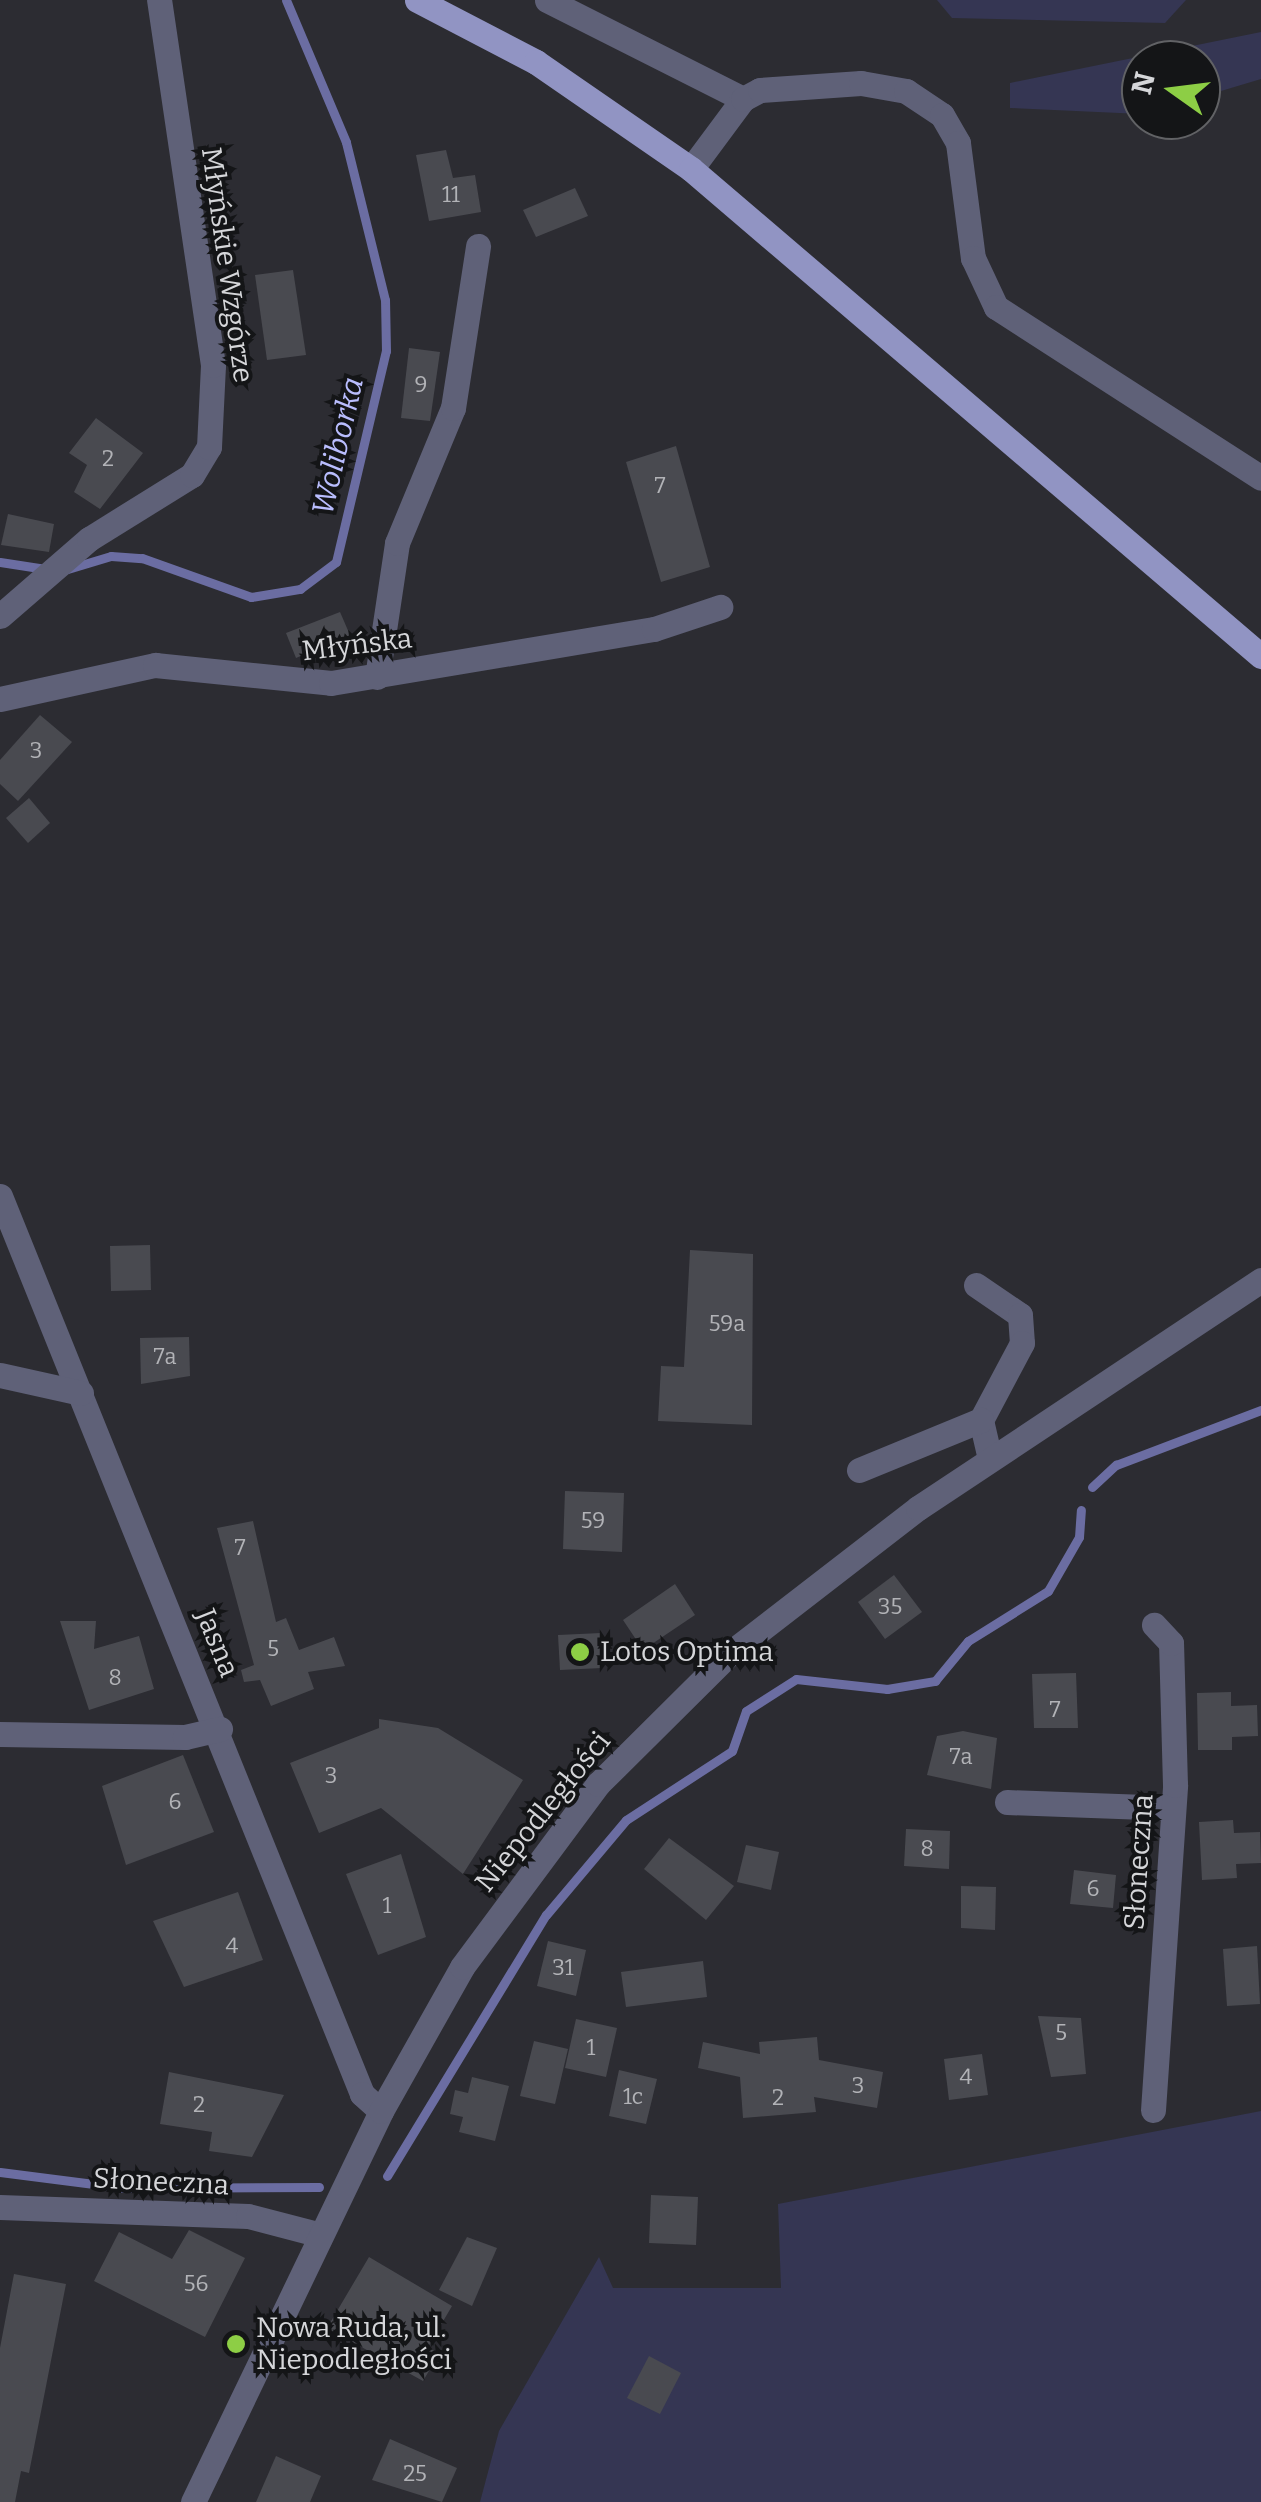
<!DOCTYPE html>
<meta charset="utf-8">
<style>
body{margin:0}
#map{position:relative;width:1261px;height:2502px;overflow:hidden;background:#2c2c32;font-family:Bitter,serif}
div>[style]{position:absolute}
.green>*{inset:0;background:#353653}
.stream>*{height:9px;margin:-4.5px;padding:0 4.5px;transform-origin:4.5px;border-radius:4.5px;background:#6b6da2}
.building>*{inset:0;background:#494a50}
.minor>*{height:25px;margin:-12.5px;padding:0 12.5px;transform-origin:12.5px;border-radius:12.5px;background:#5f6178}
.major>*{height:25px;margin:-12.5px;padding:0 12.5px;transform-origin:12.5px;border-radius:12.5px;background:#9194c3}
.dots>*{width:28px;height:28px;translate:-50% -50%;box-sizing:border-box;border:5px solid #141517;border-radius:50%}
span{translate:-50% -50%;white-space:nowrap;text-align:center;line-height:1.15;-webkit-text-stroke:8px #141517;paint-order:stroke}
.number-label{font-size:22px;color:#b2b3b7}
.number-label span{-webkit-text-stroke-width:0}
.street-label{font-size:28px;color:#d5d6d9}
.poi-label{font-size:28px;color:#d5d6d9}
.left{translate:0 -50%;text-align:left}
.water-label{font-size:30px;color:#b9bdfd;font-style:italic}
.north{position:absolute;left:1121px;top:40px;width:100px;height:100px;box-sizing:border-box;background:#141517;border:2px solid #616265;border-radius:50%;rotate:284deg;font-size:28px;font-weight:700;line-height:40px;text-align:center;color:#d5d6d9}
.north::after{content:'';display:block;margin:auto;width:35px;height:45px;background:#8dce45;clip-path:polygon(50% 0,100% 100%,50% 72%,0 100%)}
</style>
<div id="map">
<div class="green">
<i style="clip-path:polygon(937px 0,1186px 0,1165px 23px,952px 18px)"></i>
<i style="clip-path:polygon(1261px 32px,1261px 79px,1201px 97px,1201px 60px,1141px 60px,1141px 114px,1010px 108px,1010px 83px)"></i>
<i style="clip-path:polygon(1261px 2111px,1261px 2502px,480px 2502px,499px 2431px,599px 2257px,613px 2288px,781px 2288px,778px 2204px)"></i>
</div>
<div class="stream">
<i style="left:0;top:562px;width:46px;rotate:8.8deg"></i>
<i style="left:61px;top:571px;width:52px;rotate:-16.7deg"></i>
<i style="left:111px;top:556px;width:31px;rotate:4deg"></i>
<i style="left:142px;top:558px;width:116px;rotate:19.7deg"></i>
<i style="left:251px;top:597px;width:50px;rotate:-9.3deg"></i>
<i style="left:300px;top:589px;width:45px;rotate:-36.9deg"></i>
<i style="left:336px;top:562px;width:217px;rotate:-76.7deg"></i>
<i style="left:386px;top:351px;width:51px;rotate:-91.1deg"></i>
<i style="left:385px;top:300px;width:163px;rotate:-103.9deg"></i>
<i style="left:346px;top:142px;width:154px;rotate:-112.9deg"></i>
<i style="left:1092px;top:1487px;width:33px;rotate:-43deg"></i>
<i style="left:1116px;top:1465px;width:155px;rotate:-20.8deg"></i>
<i style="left:0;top:2172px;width:126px;rotate:7.3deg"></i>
<i style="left:125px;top:2188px;width:194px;rotate:-0.3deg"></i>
<i style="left:387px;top:2176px;width:306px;rotate:-58.7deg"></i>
<i style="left:546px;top:1915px;width:124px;rotate:-49.9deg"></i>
<i style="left:626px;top:1820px;width:126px;rotate:-33.1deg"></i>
<i style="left:732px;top:1751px;width:42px;rotate:-70.7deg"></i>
<i style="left:746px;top:1711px;width:59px;rotate:-32.6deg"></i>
<i style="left:796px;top:1679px;width:92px;rotate:6.3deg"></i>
<i style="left:887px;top:1689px;width:49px;rotate:-9.5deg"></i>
<i style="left:935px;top:1681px;width:52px;rotate:-50.5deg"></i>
<i style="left:968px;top:1641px;width:94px;rotate:-32deg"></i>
<i style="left:1048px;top:1591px;width:62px;rotate:-60.1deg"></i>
<i style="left:1079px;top:1537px;width:27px;rotate:-86deg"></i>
</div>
<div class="building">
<i style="clip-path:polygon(446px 150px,453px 178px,475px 175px,481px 212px,429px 221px,416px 155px)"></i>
<i style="clip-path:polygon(575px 188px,588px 216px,536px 237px,523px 210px)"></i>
<i style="clip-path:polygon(293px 270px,306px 355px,267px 360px,255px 275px)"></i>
<i style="clip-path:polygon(409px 348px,440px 352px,430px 421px,401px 418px)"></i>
<i style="clip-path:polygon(96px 418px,143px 453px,100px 509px,74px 492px,87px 465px,69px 453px)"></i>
<i style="clip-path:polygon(676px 446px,710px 567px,661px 582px,626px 462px)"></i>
<i style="clip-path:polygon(8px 514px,54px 524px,49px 552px,1px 545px)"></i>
<i style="clip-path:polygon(340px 612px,350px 635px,296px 658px,286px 633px)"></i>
<i style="clip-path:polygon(40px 715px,72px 742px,18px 801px,0 784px,0 760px)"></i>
<i style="clip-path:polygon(29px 798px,50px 823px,28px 843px,6px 818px)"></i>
<i style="clip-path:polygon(150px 1245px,151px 1290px,111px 1291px,110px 1246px)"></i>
<i style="clip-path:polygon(690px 1250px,753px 1254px,752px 1425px,658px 1421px,661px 1366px,684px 1367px)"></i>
<i style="clip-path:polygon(189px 1337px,190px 1376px,141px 1384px,140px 1338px)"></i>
<i style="clip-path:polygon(565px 1491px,624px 1493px,622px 1552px,563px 1549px)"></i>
<i style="clip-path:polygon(253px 1521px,276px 1622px,286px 1618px,299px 1650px,334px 1637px,345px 1666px,308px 1672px,314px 1689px,271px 1706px,260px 1680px,244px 1682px,241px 1670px,254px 1665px,217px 1528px)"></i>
<i style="clip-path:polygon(894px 1575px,922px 1612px,885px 1639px,858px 1602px)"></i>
<i style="clip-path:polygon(675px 1584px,695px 1615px,643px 1650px,623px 1620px)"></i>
<i style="clip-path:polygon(60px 1621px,96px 1621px,94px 1649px,139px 1636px,154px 1689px,89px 1710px)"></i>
<i style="clip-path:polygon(601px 1633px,602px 1668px,560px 1670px,558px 1635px)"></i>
<i style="clip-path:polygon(1076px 1673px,1078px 1728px,1034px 1728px,1032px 1674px)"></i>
<i style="clip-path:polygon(1231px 1692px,1231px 1706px,1257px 1705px,1258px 1736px,1232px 1737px,1232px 1750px,1198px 1750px,1197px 1693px)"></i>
<i style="clip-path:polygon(379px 1719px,438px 1728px,523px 1780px,463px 1874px,381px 1808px,319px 1833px,290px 1763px,379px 1728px)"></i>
<i style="clip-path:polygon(963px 1731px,997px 1738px,991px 1789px,927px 1775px,937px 1736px)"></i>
<i style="clip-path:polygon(183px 1755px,214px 1832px,126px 1865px,102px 1786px)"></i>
<i style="clip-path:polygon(1233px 1820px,1234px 1833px,1260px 1832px,1261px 1863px,1236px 1864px,1237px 1878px,1202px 1880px,1199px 1822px)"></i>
<i style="clip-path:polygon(906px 1829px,950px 1831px,949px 1869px,904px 1866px)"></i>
<i style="clip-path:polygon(669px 1838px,734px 1886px,706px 1920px,644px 1869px)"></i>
<i style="clip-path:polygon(746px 1845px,779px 1852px,771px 1890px,737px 1882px)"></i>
<i style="clip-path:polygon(401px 1854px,426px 1937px,378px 1955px,346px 1874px)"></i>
<i style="clip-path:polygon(1074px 1870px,1116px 1875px,1113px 1908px,1070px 1904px)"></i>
<i style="clip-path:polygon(961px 1886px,996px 1887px,995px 1930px,961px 1928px)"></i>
<i style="clip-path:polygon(238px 1892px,263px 1960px,184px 1987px,153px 1921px)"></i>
<i style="clip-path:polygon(548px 1941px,586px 1950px,576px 1996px,537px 1986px)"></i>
<i style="clip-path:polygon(1257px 1946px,1260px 2004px,1227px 2006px,1223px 1949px)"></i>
<i style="clip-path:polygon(703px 1961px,707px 1997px,626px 2007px,621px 1972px)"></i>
<i style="clip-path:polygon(1038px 2016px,1081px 2018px,1086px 2074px,1051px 2077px)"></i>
<i style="clip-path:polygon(576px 2019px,617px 2028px,606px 2077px,565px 2068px)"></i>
<i style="clip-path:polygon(817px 2037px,819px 2060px,883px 2072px,877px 2108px,814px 2097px,816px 2112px,743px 2118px,740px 2077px,698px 2068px,703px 2042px,760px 2054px,759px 2042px)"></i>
<i style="clip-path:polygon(534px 2041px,568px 2049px,555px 2104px,520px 2096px)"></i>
<i style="clip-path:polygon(982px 2054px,988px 2095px,949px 2100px,944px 2059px)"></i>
<i style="clip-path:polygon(619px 2070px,657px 2079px,646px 2124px,609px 2116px)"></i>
<i style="clip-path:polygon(169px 2072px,284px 2095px,252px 2157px,209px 2151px,212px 2132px,160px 2124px)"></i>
<i style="clip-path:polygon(472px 2077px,509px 2086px,495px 2141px,459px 2132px,463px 2117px,450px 2114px,455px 2090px,468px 2093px)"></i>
<i style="clip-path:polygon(651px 2195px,698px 2197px,696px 2245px,649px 2243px)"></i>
<i style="clip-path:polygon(189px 2230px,245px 2258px,205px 2337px,94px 2281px,119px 2232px,172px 2259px)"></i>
<i style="clip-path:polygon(467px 2237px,497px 2248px,472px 2306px,439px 2290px)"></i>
<i style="clip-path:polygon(369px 2257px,452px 2306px,428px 2347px,439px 2354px,423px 2381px,327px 2328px)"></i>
<i style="clip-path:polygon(14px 2274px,66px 2284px,29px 2473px,21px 2471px,15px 2502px,0 2502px,0 2348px)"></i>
<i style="clip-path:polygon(649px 2356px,681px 2373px,660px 2414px,627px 2398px)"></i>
<i style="clip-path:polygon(390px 2439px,457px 2468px,442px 2502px,372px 2480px)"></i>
<i style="clip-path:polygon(276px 2456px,321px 2476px,310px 2502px,256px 2502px)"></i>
</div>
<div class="minor">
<i style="left:547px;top:0;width:220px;rotate:26.8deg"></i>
<i style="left:691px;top:169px;width:87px;rotate:-53.4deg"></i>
<i style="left:743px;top:99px;width:19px;rotate:-28deg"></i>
<i style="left:760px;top:90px;width:101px;rotate:-4deg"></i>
<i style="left:861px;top:83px;width:46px;rotate:10.1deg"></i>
<i style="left:906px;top:91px;width:43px;rotate:33.7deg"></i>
<i style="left:942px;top:115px;width:32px;rotate:60deg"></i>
<i style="left:958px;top:143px;width:116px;rotate:82.6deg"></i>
<i style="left:973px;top:258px;width:54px;rotate:64.9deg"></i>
<i style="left:996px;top:307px;width:315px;rotate:32.8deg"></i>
<i style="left:0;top:616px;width:118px;rotate:-40.9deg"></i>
<i style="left:89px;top:539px;width:121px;rotate:-31.9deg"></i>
<i style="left:192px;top:475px;width:33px;rotate:-59deg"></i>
<i style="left:209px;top:447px;width:82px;rotate:-87.2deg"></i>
<i style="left:213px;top:365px;width:369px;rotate:-98.4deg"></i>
<i style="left:377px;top:677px;width:135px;rotate:-81.5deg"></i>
<i style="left:397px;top:543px;width:146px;rotate:-67.5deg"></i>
<i style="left:453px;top:408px;width:164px;rotate:-81.2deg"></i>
<i style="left:0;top:699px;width:159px;rotate:-12.4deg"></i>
<i style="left:155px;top:665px;width:177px;rotate:5.8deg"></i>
<i style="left:331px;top:683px;width:327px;rotate:-9.5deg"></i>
<i style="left:654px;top:629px;width:70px;rotate:-18.4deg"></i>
<i style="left:0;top:1196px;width:968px;rotate:68.04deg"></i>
<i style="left:362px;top:2094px;width:25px;rotate:42deg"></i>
<i style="left:976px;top:1285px;width:53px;rotate:34.3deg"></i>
<i style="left:1020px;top:1315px;width:28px;rotate:86deg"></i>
<i style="left:1022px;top:1343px;width:87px;rotate:118deg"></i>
<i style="left:981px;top:1420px;width:39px;rotate:77deg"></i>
<i style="left:0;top:1375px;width:83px;rotate:12.5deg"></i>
<i style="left:859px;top:1470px;width:132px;rotate:-22.3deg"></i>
<i style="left:0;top:1734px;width:185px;rotate:0.9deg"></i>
<i style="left:185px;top:1737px;width:36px;rotate:-13deg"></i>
<i style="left:1007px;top:1802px;width:166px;rotate:2.1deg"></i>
<i style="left:1153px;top:2110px;width:326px;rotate:-86.1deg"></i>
<i style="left:1175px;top:1785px;width:142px;rotate:-91.6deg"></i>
<i style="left:1171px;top:1643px;width:25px;rotate:-133deg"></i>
<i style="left:0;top:2207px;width:248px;rotate:2.1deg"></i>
<i style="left:248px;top:2216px;width:71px;rotate:14.6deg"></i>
<i style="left:193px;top:2502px;width:434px;rotate:-64.3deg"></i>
<i style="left:381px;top:2111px;width:165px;rotate:-60.6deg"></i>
<i style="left:462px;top:1967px;width:228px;rotate:-53.4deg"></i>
<i style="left:598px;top:1784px;width:185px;rotate:-44.8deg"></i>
<i style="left:729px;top:1654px;width:239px;rotate:-37.7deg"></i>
<i style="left:918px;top:1508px;width:412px;rotate:-33.6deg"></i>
</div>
<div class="major">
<i style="left:417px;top:0;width:134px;rotate:27.5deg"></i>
<i style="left:536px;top:62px;width:188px;rotate:34.6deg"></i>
<i style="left:691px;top:169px;width:750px;rotate:40.51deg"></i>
</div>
<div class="dots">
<i style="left:580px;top:1652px;background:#8dce45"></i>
<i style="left:236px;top:2344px;background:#8dce45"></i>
</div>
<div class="number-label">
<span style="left:451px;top:195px">11</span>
<span style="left:421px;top:385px">9</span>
<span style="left:108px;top:459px">2</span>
<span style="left:660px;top:486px">7</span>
<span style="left:36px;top:751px">3</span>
<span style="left:727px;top:1324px">59a</span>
<span style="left:165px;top:1357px">7a</span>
<span style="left:593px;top:1521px">59</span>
<span style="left:240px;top:1548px">7</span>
<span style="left:890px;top:1607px">35</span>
<span style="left:273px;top:1649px">5</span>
<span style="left:115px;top:1678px">8</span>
<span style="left:1055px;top:1710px">7</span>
<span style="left:961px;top:1757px">7a</span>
<span style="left:331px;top:1776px">3</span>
<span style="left:175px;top:1802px">6</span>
<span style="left:927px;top:1849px">8</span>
<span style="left:1093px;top:1889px">6</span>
<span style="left:387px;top:1906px">1</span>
<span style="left:232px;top:1946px">4</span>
<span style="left:563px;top:1968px">31</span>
<span style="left:1061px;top:2033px">5</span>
<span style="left:591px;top:2048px">1</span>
<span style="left:966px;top:2077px">4</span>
<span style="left:858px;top:2086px">3</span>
<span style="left:633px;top:2097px">1c</span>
<span style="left:778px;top:2098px">2</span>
<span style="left:199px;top:2105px">2</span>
<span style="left:196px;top:2284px">56</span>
<span style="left:415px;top:2474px">25</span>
</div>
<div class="street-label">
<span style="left:227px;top:265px;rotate:82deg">Młyńskie Wzgórze</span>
<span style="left:357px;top:645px;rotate:-7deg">Młyńska</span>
<span style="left:217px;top:1643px;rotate:68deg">Jasna</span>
<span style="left:543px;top:1812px;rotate:-51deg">Niepodległości</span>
<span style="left:1139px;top:1862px;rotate:-86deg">Słoneczna</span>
<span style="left:161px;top:2182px;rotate:3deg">Słoneczna</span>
</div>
<div class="poi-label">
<span class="left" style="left:600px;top:1652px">Lotos Optima</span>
<span class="left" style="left:256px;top:2344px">Nowa Ruda, ul.<br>Niepodległości</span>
</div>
<div class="water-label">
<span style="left:338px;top:446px;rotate:-77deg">Woliborka</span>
</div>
<div class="north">N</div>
</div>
